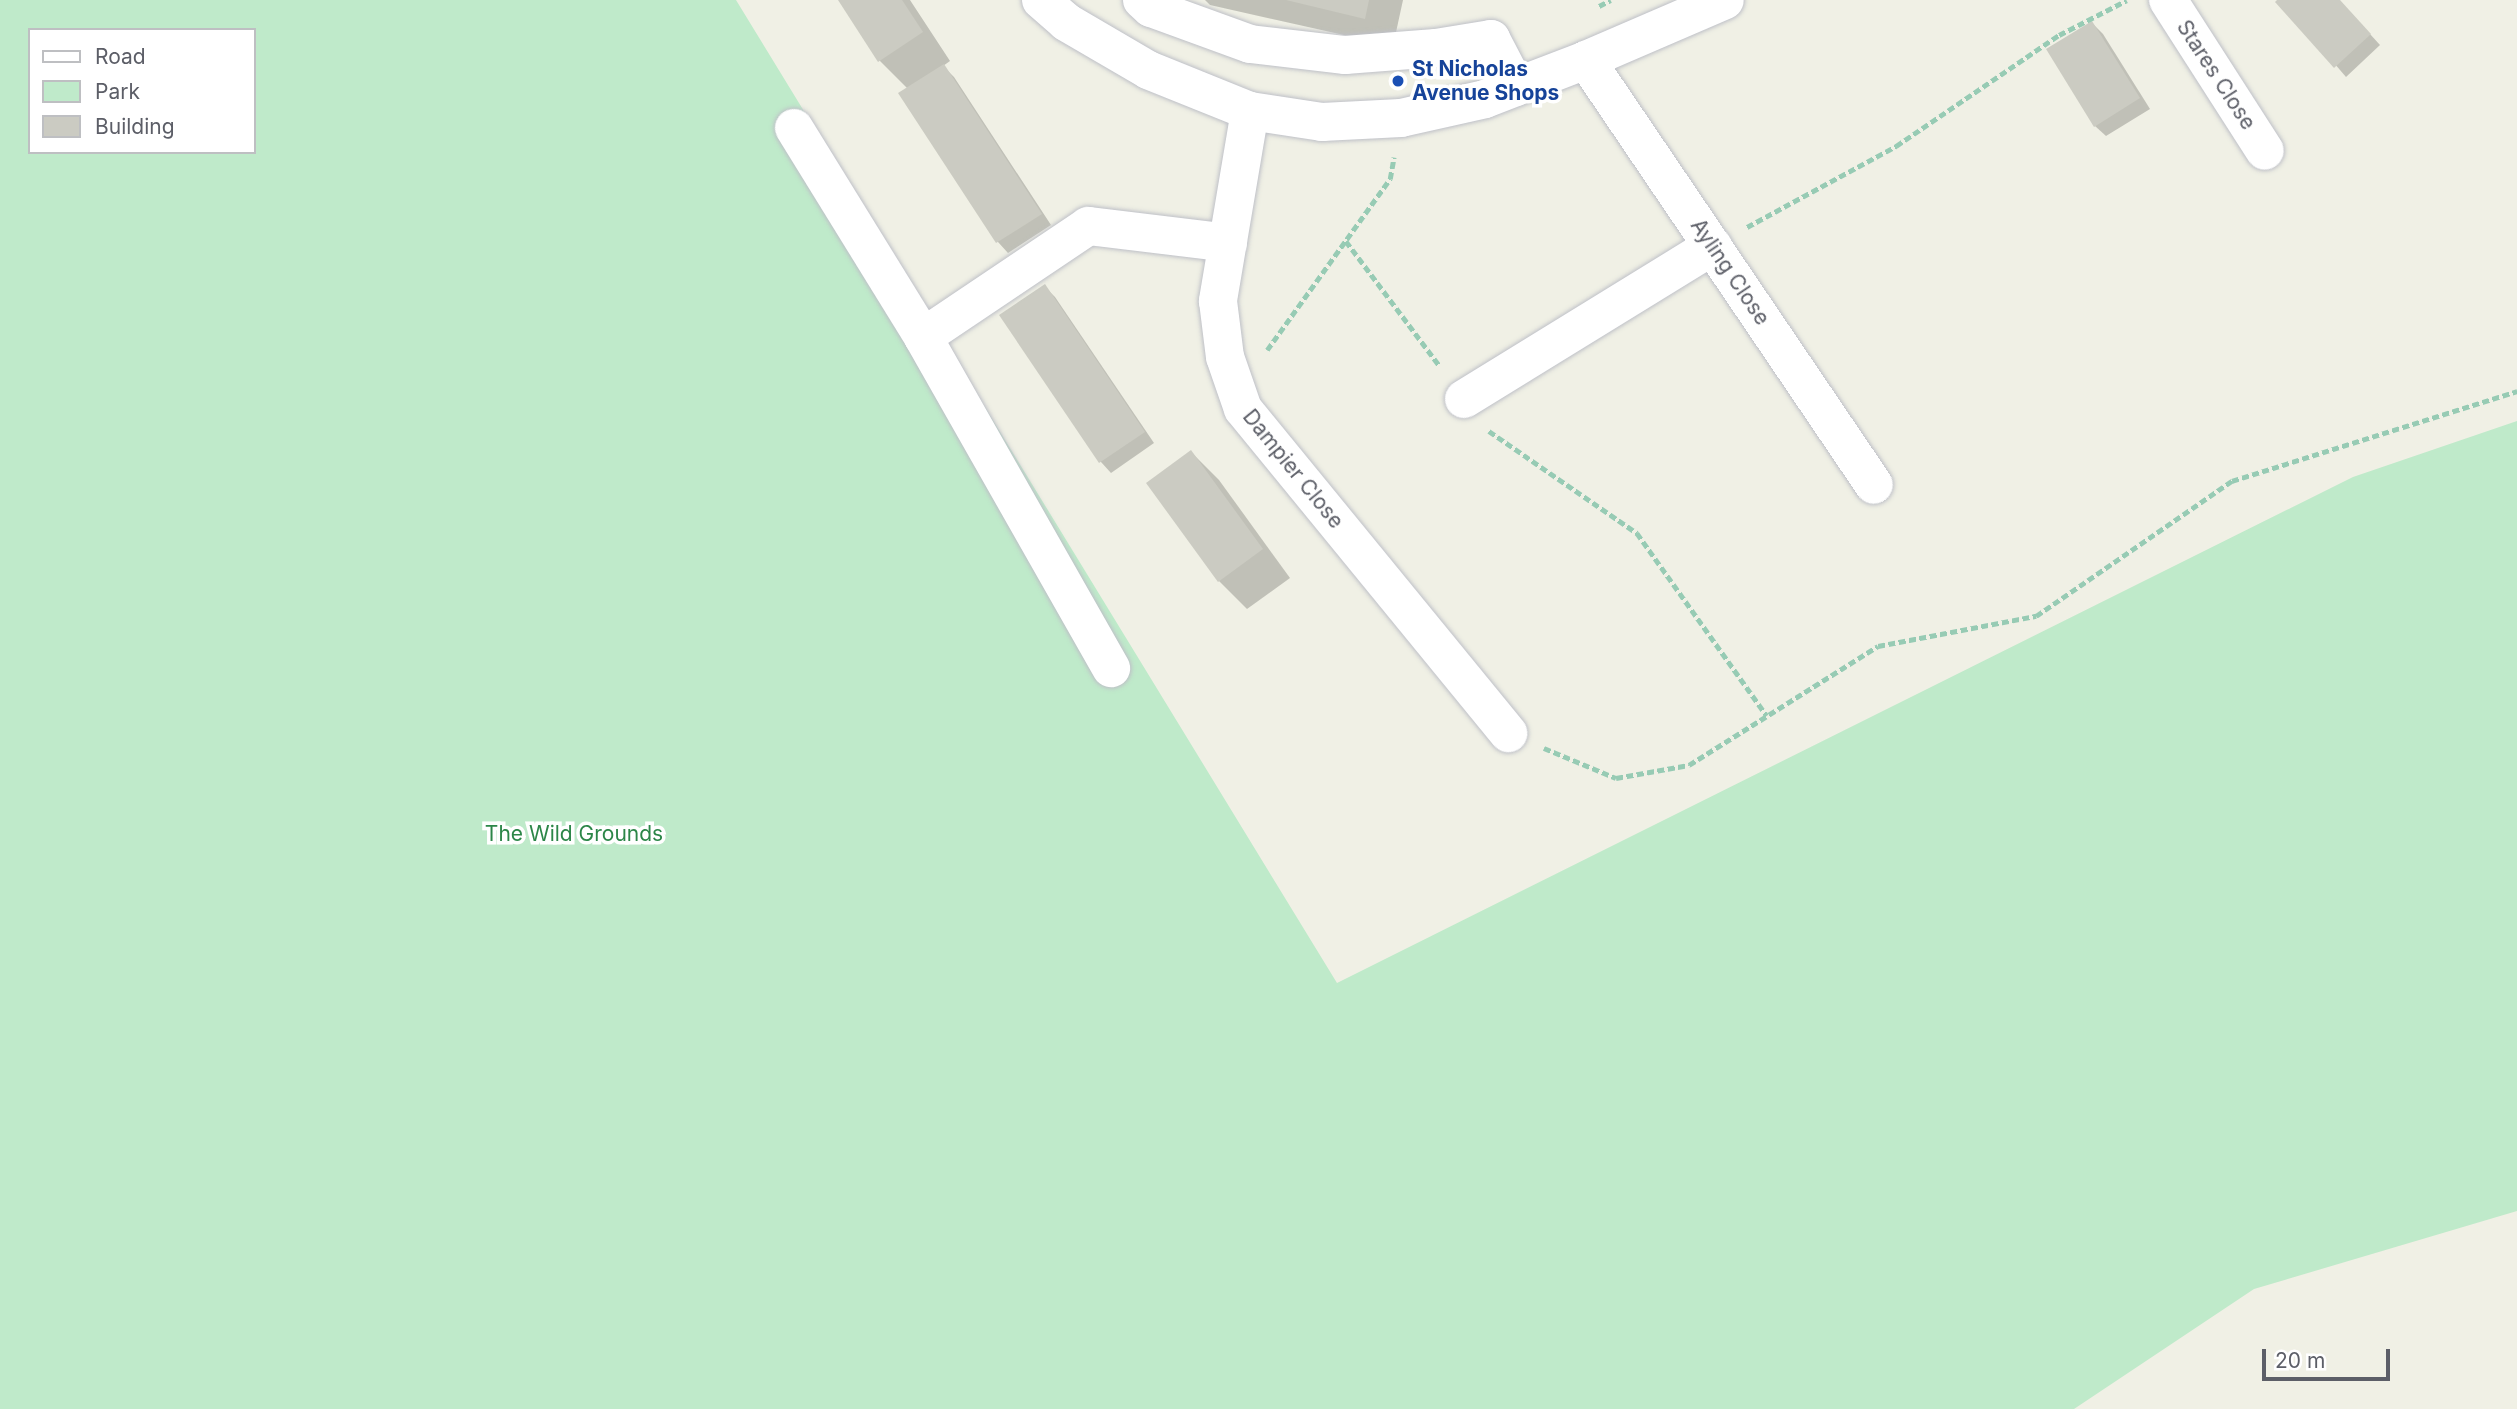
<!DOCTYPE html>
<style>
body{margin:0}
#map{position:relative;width:2517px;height:1409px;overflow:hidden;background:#f0f0e5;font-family:Inter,sans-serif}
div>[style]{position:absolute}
.green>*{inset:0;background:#bfeaca}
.shadow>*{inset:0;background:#0003}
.building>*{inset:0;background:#cbcbc2}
.path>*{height:4.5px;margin-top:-2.25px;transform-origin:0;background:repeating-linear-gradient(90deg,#97cbb4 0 7px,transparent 0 10.5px)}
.roads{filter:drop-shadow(0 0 2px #bec0c7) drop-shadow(0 0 2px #bec0c7)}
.minor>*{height:38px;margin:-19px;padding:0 19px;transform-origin:19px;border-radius:19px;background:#fff}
.dots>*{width:19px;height:19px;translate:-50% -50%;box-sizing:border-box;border:4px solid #fff;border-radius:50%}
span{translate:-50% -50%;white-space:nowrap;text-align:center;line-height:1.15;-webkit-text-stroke:7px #fff;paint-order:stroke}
.transit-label{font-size:21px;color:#164399;font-weight:700}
.left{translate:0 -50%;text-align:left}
.street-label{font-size:21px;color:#5c5e67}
.park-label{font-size:21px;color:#2c8648}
.legend{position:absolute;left:28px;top:28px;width:228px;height:126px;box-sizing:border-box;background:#fff;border:2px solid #bebfc2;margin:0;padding:9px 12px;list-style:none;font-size:21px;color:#5c5e67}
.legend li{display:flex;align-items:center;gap:14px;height:35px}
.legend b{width:35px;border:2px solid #bebfc2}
.scale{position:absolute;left:2262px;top:1349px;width:128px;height:32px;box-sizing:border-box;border:4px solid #5c5e67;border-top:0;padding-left:9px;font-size:21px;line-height:24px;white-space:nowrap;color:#5c5e67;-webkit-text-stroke:5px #fff;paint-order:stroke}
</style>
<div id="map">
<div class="green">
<i style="clip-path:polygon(evenodd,0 0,736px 0,1337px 983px,2353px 477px,2517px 421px,2517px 1211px,2254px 1289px,2074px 1409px,0 1409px,0 0,30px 30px,254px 30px,254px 152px,30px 152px,30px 30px)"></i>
</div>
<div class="shadow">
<i style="clip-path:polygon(840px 0,910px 0,950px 61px,943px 66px,954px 77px,1051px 225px,1008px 253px,998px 242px,901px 94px,908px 89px,880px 61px)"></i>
<i style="clip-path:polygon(1205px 0,1403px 0,1393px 46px,1210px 5px)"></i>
<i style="clip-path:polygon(2280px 0,2339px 0,2380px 45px,2346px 77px)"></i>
<i style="clip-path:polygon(2092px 23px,2103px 34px,2150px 109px,2106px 136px,2095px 126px)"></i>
<i style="clip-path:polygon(1044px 286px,1055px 297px,1154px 443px,1111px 473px,1101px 462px)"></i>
<i style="clip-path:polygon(1191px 452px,1219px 480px,1290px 578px,1247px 609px,1219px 581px,1148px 483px)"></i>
</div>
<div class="building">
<i style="clip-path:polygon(838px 0,902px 0,923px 32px,878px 62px)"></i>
<i style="clip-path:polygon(1286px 0,1369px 0,1365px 19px)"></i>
<i style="clip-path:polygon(2277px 0,2340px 0,2371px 34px,2334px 68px,2275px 2px)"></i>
<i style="clip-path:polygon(2092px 21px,2140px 98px,2094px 127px,2046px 49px)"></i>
<i style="clip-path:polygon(944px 64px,1042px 214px,996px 243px,898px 93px)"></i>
<i style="clip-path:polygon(1045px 284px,1145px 432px,1099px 463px,999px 315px)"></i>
<i style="clip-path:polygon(1191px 450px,1263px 549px,1218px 582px,1146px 483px)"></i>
</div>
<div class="path">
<i style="left:1599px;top:6px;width:13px;rotate:-27deg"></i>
<i style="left:1747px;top:227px;width:170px;rotate:-28.5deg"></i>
<i style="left:1896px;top:146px;width:197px;rotate:-34.3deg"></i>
<i style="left:2059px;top:35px;width:76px;rotate:-27.2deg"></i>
<i style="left:1346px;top:241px;width:156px;rotate:53.1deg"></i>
<i style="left:1267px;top:350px;width:211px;rotate:-54.3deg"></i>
<i style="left:1390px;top:179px;width:22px;rotate:-80deg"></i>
<i style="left:1489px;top:431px;width:180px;rotate:34.6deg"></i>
<i style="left:1637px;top:533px;width:224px;rotate:54.6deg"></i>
<i style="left:1544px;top:748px;width:78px;rotate:22.6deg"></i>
<i style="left:1616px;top:778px;width:74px;rotate:-10.1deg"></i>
<i style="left:1689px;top:765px;width:223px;rotate:-32.2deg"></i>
<i style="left:1878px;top:646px;width:161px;rotate:-10.8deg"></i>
<i style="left:2036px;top:616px;width:238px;rotate:-34.6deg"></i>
<i style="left:2232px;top:481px;width:299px;rotate:-17.5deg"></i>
</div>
<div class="roads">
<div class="minor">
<i style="left:1041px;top:0;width:33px;rotate:41deg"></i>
<i style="left:1066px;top:22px;width:95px;rotate:30.3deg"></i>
<i style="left:1148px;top:70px;width:110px;rotate:21.9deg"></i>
<i style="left:1250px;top:111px;width:73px;rotate:8.7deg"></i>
<i style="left:1322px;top:122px;width:79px;rotate:-2.9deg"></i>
<i style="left:1401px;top:118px;width:86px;rotate:-12.7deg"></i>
<i style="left:1485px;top:99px;width:108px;rotate:-21.1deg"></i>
<i style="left:1586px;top:60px;width:151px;rotate:-23.3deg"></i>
<i style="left:1142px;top:0;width:12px;rotate:42deg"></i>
<i style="left:1151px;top:8px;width:105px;rotate:20deg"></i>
<i style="left:1250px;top:44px;width:96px;rotate:6.6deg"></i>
<i style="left:1345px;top:55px;width:91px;rotate:-4.4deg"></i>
<i style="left:1436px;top:48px;width:56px;rotate:-9.3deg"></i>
<i style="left:1491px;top:39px;width:54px;rotate:62.5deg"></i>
<i style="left:2168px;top:0;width:179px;rotate:57.3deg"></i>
<i style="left:1586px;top:60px;width:513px;rotate:55.88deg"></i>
<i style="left:1250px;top:111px;width:193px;rotate:99.6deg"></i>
<i style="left:1218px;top:301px;width:56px;rotate:82.9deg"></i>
<i style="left:1225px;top:357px;width:55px;rotate:70.9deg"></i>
<i style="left:1243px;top:409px;width:419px;rotate:50.7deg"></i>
<i style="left:794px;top:128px;width:246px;rotate:58.3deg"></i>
<i style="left:923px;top:337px;width:381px;rotate:60.4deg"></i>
<i style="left:923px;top:337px;width:199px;rotate:-33.9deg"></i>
<i style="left:1088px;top:226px;width:141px;rotate:6.9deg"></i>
<i style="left:1464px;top:399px;width:292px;rotate:-31.6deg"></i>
</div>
</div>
<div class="dots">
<i style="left:1398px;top:81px;background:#1a4fb4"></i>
</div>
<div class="transit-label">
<span class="left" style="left:1412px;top:81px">St Nicholas<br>Avenue Shops</span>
</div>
<div class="street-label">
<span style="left:2216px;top:75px;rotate:57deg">Stares Close</span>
<span style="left:1730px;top:272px;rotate:56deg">Ayling Close</span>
<span style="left:1293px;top:469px;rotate:51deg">Dampier Close</span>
</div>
<div class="park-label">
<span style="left:574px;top:834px">The Wild Grounds</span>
</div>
<ul class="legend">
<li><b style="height:9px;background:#fff"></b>Road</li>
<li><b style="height:19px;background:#bfeaca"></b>Park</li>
<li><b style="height:19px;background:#cbcbc2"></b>Building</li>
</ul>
<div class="scale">20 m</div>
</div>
